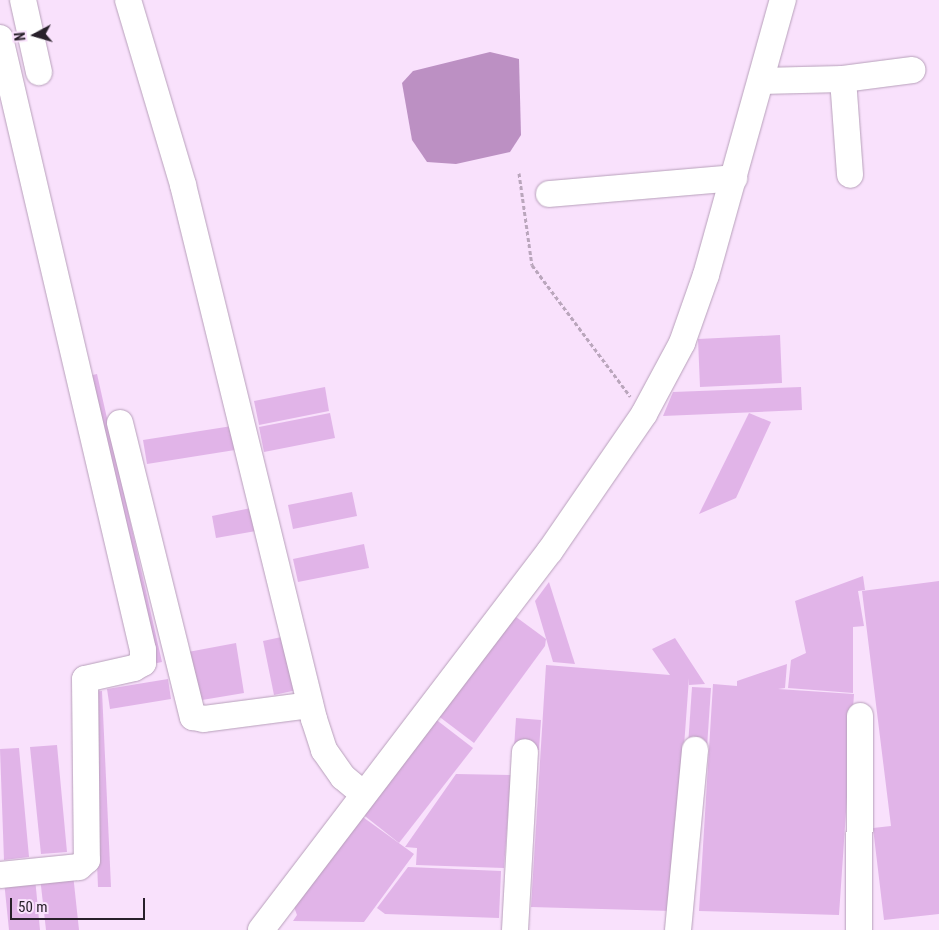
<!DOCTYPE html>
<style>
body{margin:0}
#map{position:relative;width:939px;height:930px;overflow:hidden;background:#f9e1fc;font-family:"Roboto Condensed",sans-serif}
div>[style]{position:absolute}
.water>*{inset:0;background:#bc90c3}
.building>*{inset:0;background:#e1b4e8}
.path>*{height:3px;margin-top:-1.5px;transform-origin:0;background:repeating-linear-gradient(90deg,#baa6bc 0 4px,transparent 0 6.5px)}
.roads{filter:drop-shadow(0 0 1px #b7a0ba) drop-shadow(0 0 1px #b7a0ba)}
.minor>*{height:26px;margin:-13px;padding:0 13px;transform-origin:13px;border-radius:13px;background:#fff}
span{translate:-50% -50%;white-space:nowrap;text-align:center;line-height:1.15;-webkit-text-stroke:4px #f9e1fc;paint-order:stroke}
.north{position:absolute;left:10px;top:10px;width:50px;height:50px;-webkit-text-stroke:4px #f9e1fc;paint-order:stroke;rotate:264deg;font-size:14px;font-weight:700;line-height:20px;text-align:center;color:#28202a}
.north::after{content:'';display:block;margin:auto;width:18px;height:22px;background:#28202a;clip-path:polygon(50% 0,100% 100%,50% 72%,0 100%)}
.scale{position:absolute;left:10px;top:898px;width:135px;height:22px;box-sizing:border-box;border:2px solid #28202a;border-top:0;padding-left:6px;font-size:15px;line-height:18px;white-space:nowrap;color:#28202a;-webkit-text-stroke:4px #f9e1fc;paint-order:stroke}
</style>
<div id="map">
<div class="water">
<i style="clip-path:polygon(490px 52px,519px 59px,521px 135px,510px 152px,456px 164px,427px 162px,412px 140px,402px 83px,413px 71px)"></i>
</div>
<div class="building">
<i style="clip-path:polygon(780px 335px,782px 383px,700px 387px,698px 339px)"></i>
<i style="clip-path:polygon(97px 374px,162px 662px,148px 665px,84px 377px)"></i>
<i style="clip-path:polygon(325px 387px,329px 411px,259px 425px,254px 401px)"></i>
<i style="clip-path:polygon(801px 387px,802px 410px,663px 416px,673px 392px)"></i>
<i style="clip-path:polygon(330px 413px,335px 438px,264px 452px,259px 427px)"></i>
<i style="clip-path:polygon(749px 413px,771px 422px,736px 498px,699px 514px)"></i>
<i style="clip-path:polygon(232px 426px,235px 450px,147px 464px,143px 440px)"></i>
<i style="clip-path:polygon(352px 492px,357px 516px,293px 529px,288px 505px)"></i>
<i style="clip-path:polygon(251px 508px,256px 531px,216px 538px,212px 516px)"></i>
<i style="clip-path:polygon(364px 544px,369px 568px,298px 582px,293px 559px)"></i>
<i style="clip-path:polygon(863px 576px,865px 590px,858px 591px,864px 626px,853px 627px,853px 693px,788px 688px,791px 660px,806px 653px,795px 601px)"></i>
<i style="clip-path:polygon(939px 581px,939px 914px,884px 920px,873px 828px,891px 826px,862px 591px)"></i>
<i style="clip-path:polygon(549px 582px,575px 664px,553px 662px,535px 601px)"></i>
<i style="clip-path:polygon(512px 614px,546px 639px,545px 646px,474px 743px,437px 715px)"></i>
<i style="clip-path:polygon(286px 636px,297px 690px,274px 695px,263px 641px)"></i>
<i style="clip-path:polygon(675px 638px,705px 684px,689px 685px,689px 678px,672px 911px,531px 907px,546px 665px,670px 675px,652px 649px)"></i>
<i style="clip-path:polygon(236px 643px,244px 693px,196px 701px,188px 652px)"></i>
<i style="clip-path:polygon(787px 664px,785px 688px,778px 689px,854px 694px,839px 915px,699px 911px,713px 684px,737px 686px,737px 681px)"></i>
<i style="clip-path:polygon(168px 679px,171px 699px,110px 709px,107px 689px)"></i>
<i style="clip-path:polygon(692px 687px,711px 688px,707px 747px,688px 746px)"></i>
<i style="clip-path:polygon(102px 691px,111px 887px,98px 887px,90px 692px)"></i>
<i style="clip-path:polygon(434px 718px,473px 748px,399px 843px,361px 813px)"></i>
<i style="clip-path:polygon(516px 718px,541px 720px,539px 750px,514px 748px)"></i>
<i style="clip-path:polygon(57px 745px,67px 852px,41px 854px,30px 747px)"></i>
<i style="clip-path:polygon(19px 748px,29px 857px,4px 860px,0 749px)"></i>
<i style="clip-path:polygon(456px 774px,511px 775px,504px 868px,416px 865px,417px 848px,405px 847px)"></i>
<i style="clip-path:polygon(360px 815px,414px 854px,364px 922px,293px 921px,297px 915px,294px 907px)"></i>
<i style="clip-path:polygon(408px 867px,501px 871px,499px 918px,385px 914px,377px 908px)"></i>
<i style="clip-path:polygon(73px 874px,79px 930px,46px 930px,40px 877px)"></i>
<i style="clip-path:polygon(35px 878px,40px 930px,9px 930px,4px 881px)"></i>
</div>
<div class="path">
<i style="left:519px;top:173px;width:93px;rotate:82deg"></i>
<i style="left:532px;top:265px;width:164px;rotate:53.2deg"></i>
</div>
<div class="roads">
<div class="minor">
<i style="left:23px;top:0;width:74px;rotate:77.5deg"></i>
<i style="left:128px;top:0;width:193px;rotate:73.4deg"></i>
<i style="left:183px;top:185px;width:550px;rotate:76.22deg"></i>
<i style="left:314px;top:719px;width:33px;rotate:72deg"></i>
<i style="left:324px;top:750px;width:33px;rotate:55deg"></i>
<i style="left:343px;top:777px;width:25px;rotate:40deg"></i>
<i style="left:0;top:38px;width:628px;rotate:76.85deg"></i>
<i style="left:143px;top:650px;width:13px;rotate:90deg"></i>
<i style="left:143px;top:663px;width:10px;rotate:151deg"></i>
<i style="left:134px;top:668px;width:50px;rotate:167.3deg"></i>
<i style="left:85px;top:679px;width:181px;rotate:89.4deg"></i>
<i style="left:87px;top:860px;width:11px;rotate:139deg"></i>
<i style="left:79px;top:867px;width:79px;rotate:174.2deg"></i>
<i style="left:843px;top:79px;width:96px;rotate:85.8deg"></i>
<i style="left:761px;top:81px;width:82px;rotate:-1.4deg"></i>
<i style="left:843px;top:79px;width:70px;rotate:-7.4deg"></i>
<i style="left:549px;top:194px;width:186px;rotate:-4.9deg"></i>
<i style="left:120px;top:423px;width:303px;rotate:76.1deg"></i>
<i style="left:193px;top:717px;width:11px;rotate:10deg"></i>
<i style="left:204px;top:719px;width:107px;rotate:-7.5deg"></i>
<i style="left:261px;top:930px;width:477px;rotate:-52.7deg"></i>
<i style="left:550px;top:551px;width:166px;rotate:-55.5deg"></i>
<i style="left:644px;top:414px;width:81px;rotate:-61.8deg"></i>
<i style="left:682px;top:343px;width:72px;rotate:-70.6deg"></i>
<i style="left:706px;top:275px;width:286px;rotate:-74.4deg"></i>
<i style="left:515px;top:930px;width:178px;rotate:-86.8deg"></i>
<i style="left:678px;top:930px;width:181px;rotate:-84.6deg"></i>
<i style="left:859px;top:930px;width:214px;rotate:-89.7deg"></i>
</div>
</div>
<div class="north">N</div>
<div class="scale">50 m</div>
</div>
